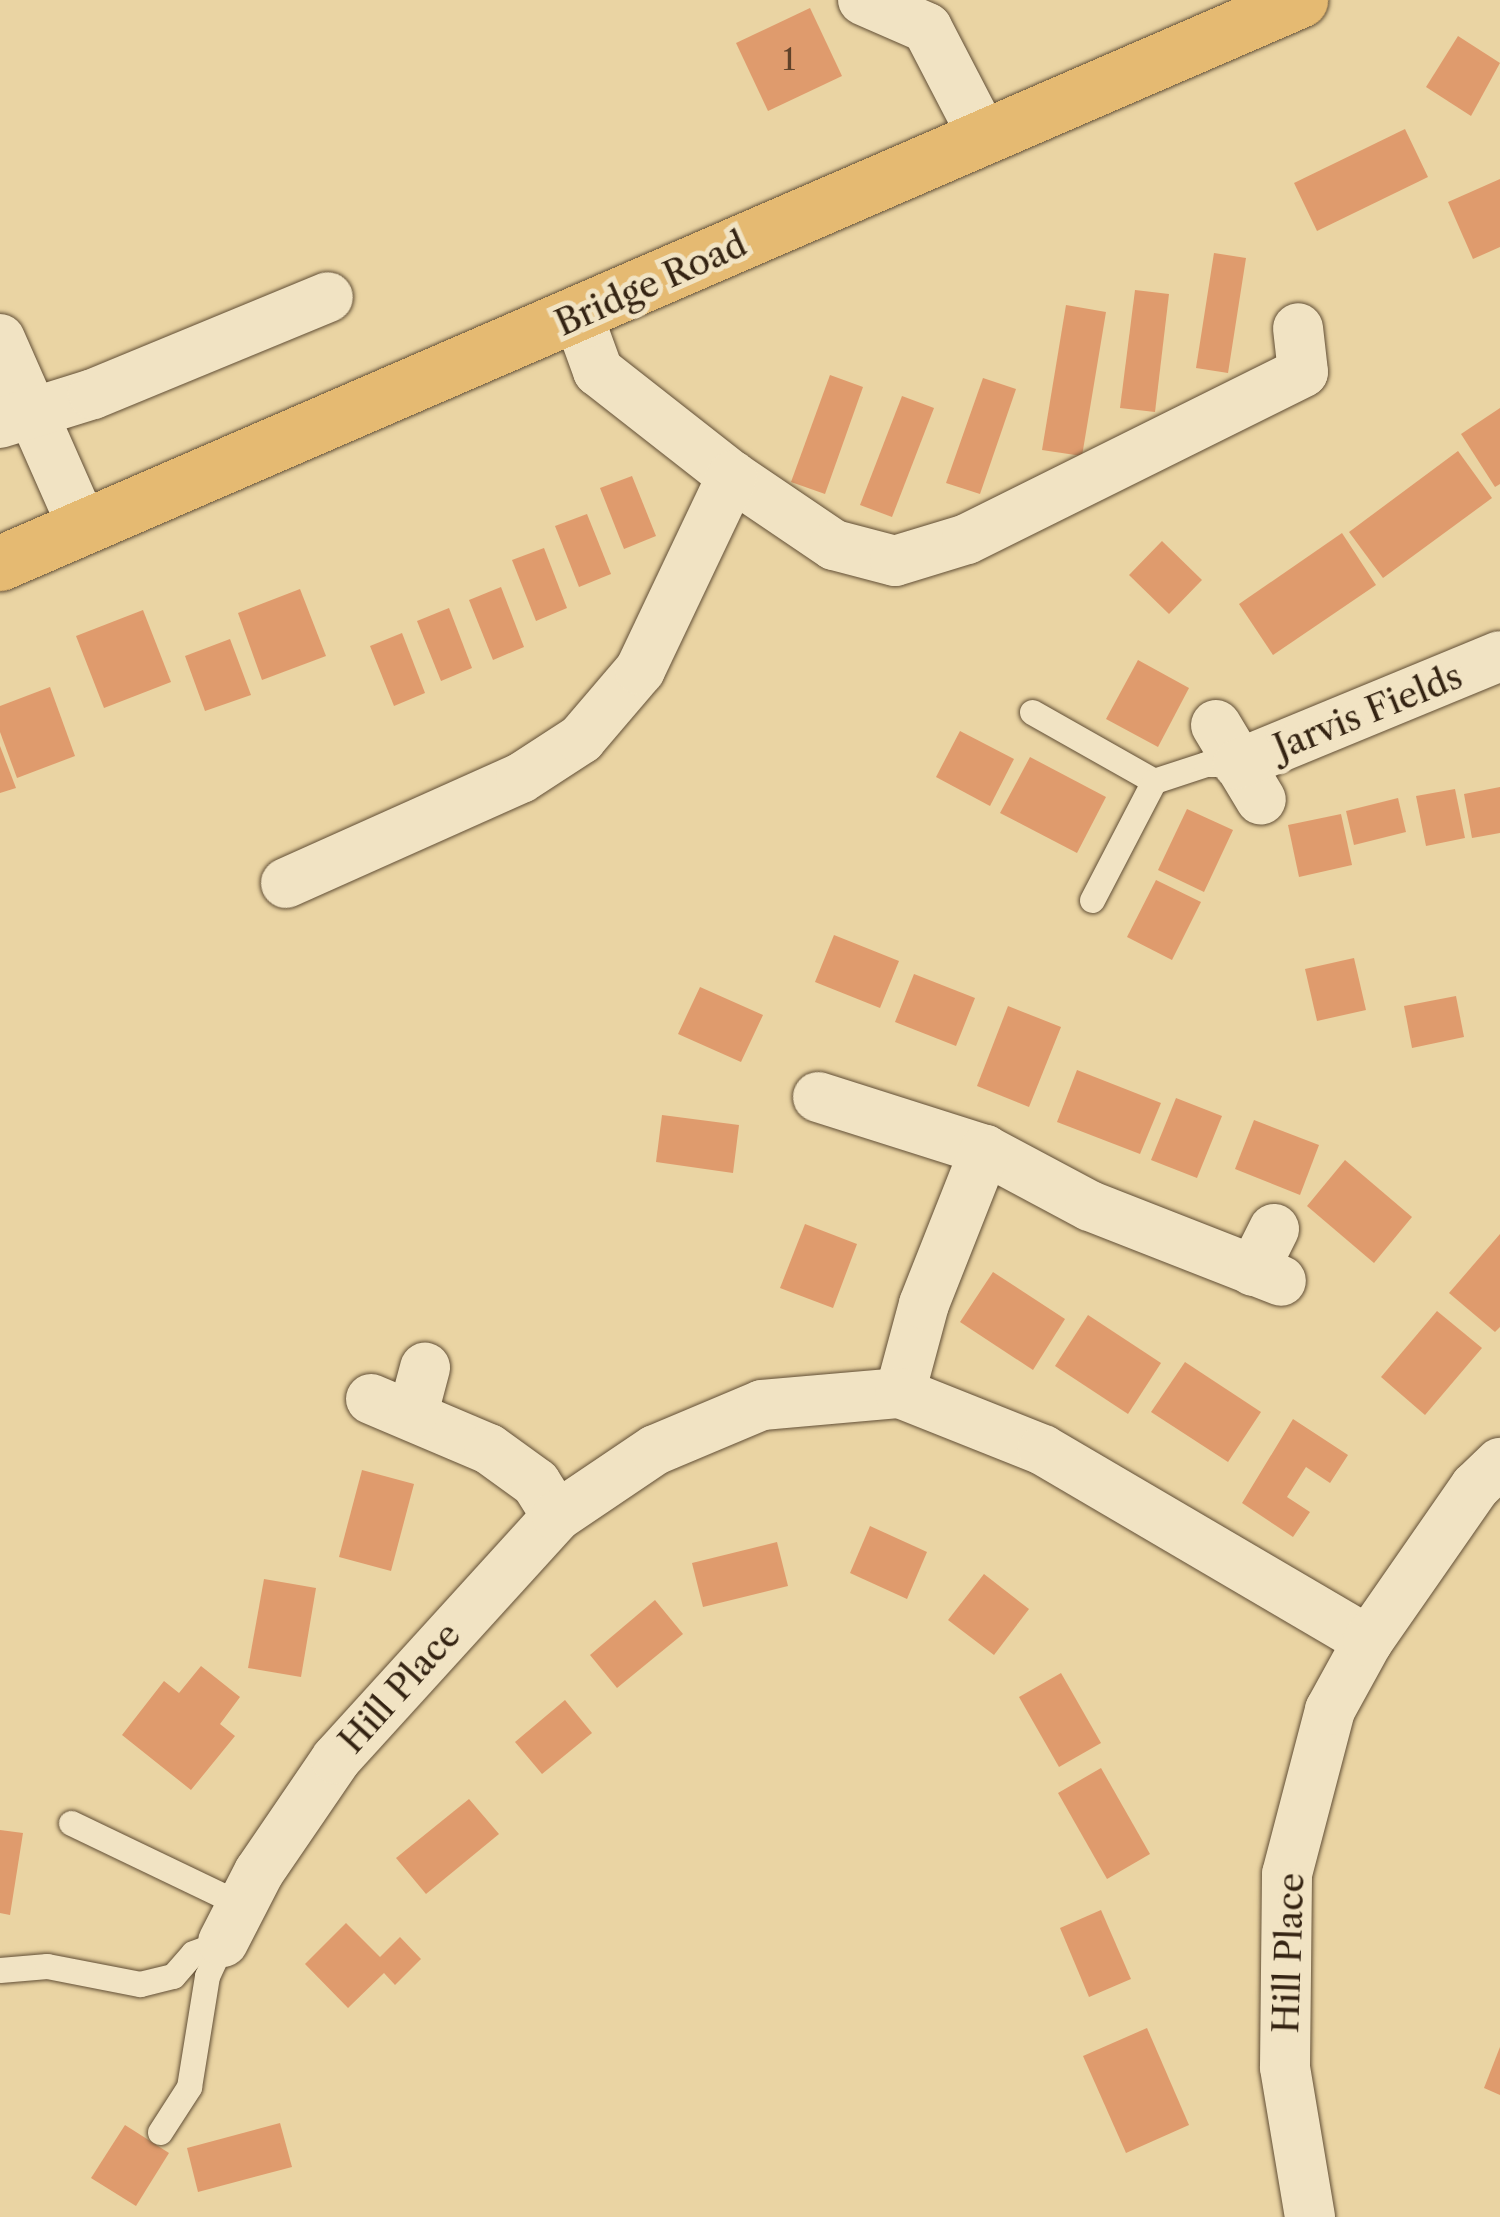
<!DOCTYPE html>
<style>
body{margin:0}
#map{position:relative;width:1500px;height:2217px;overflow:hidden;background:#ead4a3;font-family:"Libre Caslon Text",serif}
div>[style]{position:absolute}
.building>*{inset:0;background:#df9b6d}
.roads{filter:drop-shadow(0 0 2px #624f36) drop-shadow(0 0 2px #624f36)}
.lane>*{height:25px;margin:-12.5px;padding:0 12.5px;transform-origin:12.5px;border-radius:12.5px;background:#f1e3c3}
.street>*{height:50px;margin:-25px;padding:0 25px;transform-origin:25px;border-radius:25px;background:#f1e3c3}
.primary>*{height:55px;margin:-27.5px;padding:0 27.5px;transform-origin:27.5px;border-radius:27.5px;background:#e5ba72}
span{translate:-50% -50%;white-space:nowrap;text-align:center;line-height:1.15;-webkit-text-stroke:10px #f1e3c3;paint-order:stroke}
.number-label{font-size:30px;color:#5f4129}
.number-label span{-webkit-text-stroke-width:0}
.street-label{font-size:35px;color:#342312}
</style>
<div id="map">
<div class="building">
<i style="clip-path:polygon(810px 8px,842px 76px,768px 111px,736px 43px)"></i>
<i style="clip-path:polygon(1458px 36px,1500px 63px,1471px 116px,1426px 87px)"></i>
<i style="clip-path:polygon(1405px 129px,1428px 177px,1317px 231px,1294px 183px)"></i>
<i style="clip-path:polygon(1500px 179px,1500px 247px,1473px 259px,1448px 202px)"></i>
<i style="clip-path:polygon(1214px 253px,1246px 258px,1228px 373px,1196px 368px)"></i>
<i style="clip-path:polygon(1135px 290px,1169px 294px,1155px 412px,1120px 408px)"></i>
<i style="clip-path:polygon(1066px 305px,1106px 312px,1082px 456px,1042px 450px)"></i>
<i style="clip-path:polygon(830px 375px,863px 387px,825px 494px,791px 482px)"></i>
<i style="clip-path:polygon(983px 378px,1016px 389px,980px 494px,946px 483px)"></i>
<i style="clip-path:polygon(902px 396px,934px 408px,892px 517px,860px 505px)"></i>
<i style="clip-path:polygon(1500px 408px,1500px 484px,1495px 487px,1461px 434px)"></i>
<i style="clip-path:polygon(1458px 451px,1492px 498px,1383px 578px,1349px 532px)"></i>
<i style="clip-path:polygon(632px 476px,656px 536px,624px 549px,600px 488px)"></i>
<i style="clip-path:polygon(587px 514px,611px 574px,579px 587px,555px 526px)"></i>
<i style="clip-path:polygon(1342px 533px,1376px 585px,1273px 655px,1239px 604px)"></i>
<i style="clip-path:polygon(1162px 541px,1202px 580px,1169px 614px,1129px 575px)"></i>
<i style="clip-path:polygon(544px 548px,567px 608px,536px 621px,512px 560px)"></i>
<i style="clip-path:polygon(501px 587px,524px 647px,493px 660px,469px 600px)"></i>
<i style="clip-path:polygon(300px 589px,326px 656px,262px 680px,238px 613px)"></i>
<i style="clip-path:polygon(449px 608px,472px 668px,441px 681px,417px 621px)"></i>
<i style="clip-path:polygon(143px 610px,171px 682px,104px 708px,76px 636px)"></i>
<i style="clip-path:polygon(402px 633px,425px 693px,394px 706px,370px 646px)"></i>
<i style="clip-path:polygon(230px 639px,251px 695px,205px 711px,185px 656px)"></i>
<i style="clip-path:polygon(1138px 660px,1189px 688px,1158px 747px,1106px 719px)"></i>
<i style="clip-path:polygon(50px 687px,75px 756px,17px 778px,0 732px,0 706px)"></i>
<i style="clip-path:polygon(960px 731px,1014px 759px,990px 806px,936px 777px)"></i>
<i style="clip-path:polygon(0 746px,16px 788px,0 793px)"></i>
<i style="clip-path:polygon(1030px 757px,1106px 797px,1077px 853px,1000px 813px)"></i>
<i style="clip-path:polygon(1500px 787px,1500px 833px,1472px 838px,1464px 794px)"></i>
<i style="clip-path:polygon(1455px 789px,1465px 838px,1426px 846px,1416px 796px)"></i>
<i style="clip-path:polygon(1398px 798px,1406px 832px,1354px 845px,1346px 811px)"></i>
<i style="clip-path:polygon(1187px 809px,1233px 830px,1204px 892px,1158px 870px)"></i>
<i style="clip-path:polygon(1341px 814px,1352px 865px,1299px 877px,1288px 825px)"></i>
<i style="clip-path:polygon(1156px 880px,1201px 902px,1172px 960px,1127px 937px)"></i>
<i style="clip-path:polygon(834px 935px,899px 961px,880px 1008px,815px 982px)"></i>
<i style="clip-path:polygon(1354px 958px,1366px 1010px,1317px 1021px,1305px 969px)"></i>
<i style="clip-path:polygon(914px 974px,975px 998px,956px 1046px,895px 1022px)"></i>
<i style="clip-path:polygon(700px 987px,763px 1015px,741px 1062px,678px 1034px)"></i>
<i style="clip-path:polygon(1456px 996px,1464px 1037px,1412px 1048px,1404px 1006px)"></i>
<i style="clip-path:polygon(1008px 1006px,1061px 1027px,1029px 1107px,977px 1086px)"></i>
<i style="clip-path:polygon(1077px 1070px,1161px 1103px,1140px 1154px,1057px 1122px)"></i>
<i style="clip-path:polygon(1176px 1098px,1222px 1116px,1197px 1178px,1151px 1160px)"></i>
<i style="clip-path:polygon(662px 1115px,739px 1125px,733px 1173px,656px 1162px)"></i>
<i style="clip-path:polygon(1254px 1120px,1319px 1145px,1300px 1195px,1235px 1169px)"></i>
<i style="clip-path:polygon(1345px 1160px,1412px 1217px,1374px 1263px,1307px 1206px)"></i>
<i style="clip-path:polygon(805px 1224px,857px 1244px,833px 1308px,780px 1288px)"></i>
<i style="clip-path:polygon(1500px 1234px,1500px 1327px,1495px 1332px,1449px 1293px)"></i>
<i style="clip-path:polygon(993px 1272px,1065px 1319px,1033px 1370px,960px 1322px)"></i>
<i style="clip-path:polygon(1437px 1311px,1482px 1348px,1425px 1415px,1381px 1377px)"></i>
<i style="clip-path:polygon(1088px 1315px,1161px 1363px,1128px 1414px,1055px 1366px)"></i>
<i style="clip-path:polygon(1185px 1362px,1261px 1412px,1228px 1462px,1151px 1412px)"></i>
<i style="clip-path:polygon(1293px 1419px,1348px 1455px,1330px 1483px,1306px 1467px,1287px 1497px,1310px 1512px,1293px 1537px,1242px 1503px)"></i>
<i style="clip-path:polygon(362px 1470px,414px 1484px,391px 1571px,339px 1557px)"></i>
<i style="clip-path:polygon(870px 1526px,927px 1552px,907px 1599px,850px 1573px)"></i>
<i style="clip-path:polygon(777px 1542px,788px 1586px,703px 1607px,692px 1563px)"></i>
<i style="clip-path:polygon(984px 1574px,1029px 1609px,994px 1655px,948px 1620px)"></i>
<i style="clip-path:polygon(264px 1579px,316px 1588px,301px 1677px,248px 1668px)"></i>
<i style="clip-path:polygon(655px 1600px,683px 1634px,617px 1688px,590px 1655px)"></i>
<i style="clip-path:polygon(201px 1666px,240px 1697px,220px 1724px,235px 1736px,191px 1790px,122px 1735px,164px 1681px,179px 1693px)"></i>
<i style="clip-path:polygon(1061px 1673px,1101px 1743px,1059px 1767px,1019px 1697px)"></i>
<i style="clip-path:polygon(565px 1700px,592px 1733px,542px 1774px,515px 1742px)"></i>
<i style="clip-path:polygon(1101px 1768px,1150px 1854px,1107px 1879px,1058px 1793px)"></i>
<i style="clip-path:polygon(469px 1799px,499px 1834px,426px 1894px,396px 1858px)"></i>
<i style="clip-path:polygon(0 1830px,23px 1833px,10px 1915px,0 1913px)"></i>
<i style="clip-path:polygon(1101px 1910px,1131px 1979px,1089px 1997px,1060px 1928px)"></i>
<i style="clip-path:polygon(346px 1923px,380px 1957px,400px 1937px,421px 1959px,395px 1985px,384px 1973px,348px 2008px,305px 1964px)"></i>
<i style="clip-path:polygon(1147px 2028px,1189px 2125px,1126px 2153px,1083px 2056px)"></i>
<i style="clip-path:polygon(1500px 2047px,1500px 2095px,1484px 2088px)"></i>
<i style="clip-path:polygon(280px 2123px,292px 2167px,198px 2192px,187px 2148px)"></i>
<i style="clip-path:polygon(125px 2125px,169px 2153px,136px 2206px,91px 2178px)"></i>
</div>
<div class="roads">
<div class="lane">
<i style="left:1032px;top:712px;width:140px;rotate:29.5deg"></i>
<i style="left:1092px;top:900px;width:134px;rotate:-62.5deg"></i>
<i style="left:1154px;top:781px;width:55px;rotate:-18.1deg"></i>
<i style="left:1206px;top:764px;width:32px"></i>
<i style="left:71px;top:1823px;width:190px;rotate:25.6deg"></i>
<i style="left:0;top:1970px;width:47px;rotate:-4.9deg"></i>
<i style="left:47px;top:1966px;width:95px;rotate:11deg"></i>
<i style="left:140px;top:1984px;width:34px;rotate:-14deg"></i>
<i style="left:173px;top:1976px;width:30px;rotate:-49deg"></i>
<i style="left:193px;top:1953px;width:32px;rotate:-20deg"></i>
<i style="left:160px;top:2132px;width:54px;rotate:-57.2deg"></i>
<i style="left:189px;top:2087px;width:112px;rotate:-80.8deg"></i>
<i style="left:207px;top:1976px;width:38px;rotate:-65deg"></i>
</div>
<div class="street">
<i style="left:863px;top:0;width:70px;rotate:23.6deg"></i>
<i style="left:927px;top:28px;width:124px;rotate:62.6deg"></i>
<i style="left:578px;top:316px;width:59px;rotate:70deg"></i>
<i style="left:598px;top:371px;width:170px;rotate:38.1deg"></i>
<i style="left:732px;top:476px;width:123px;rotate:34.1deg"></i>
<i style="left:834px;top:545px;width:63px;rotate:14.7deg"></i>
<i style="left:895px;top:561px;width:75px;rotate:-17deg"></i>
<i style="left:967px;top:539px;width:375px;rotate:-26.4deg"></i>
<i style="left:1303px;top:372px;width:44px;rotate:-96.5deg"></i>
<i style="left:0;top:339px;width:206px;rotate:66.2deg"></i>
<i style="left:0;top:423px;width:97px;rotate:-17.3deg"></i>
<i style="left:93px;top:394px;width:254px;rotate:-22.4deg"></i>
<i style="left:1216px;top:725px;width:87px;rotate:59deg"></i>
<i style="left:1238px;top:764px;width:283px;rotate:-22.4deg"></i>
<i style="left:286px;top:883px;width:257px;rotate:-24.1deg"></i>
<i style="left:521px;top:778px;width:72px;rotate:-33deg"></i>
<i style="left:581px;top:739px;width:91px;rotate:-49.5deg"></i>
<i style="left:640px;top:670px;width:215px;rotate:-64.6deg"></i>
<i style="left:818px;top:1097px;width:175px;rotate:17.6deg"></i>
<i style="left:985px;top:1150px;width:119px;rotate:28.1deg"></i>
<i style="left:1090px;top:1206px;width:205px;rotate:21.4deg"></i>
<i style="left:1253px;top:1271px;width:47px;rotate:-63.4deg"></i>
<i style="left:900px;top:1393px;width:92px;rotate:-74.9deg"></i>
<i style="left:924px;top:1304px;width:166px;rotate:-68.4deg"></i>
<i style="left:371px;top:1399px;width:128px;rotate:23deg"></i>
<i style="left:489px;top:1449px;width:58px;rotate:35.9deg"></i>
<i style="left:536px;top:1483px;width:39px;rotate:58deg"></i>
<i style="left:413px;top:1413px;width:47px;rotate:-75.1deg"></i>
<i style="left:223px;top:1942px;width:79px;rotate:-62.8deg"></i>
<i style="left:259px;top:1872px;width:137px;rotate:-55.7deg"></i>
<i style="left:336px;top:1759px;width:328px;rotate:-47.7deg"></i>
<i style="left:557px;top:1516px;width:118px;rotate:-34deg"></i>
<i style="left:655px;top:1450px;width:116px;rotate:-22.8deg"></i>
<i style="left:762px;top:1405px;width:139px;rotate:-5deg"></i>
<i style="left:900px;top:1393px;width:154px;rotate:21.7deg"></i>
<i style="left:1043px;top:1450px;width:377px;rotate:30.4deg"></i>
<i style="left:1310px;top:2217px;width:152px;rotate:-99.5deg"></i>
<i style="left:1285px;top:2067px;width:193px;rotate:-89.4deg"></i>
<i style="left:1287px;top:1874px;width:170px;rotate:-75.3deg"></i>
<i style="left:1330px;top:1710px;width:79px;rotate:-61.2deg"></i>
<i style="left:1368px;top:1641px;width:188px;rotate:-55.2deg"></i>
<i style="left:1475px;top:1487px;width:35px;rotate:-44deg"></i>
</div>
<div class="primary">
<i style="left:0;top:563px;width:1417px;rotate:-23.42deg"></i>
</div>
</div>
<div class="number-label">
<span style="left:789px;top:60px">1</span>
</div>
<div class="street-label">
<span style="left:651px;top:284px;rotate:-24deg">Bridge Road</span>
<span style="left:1368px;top:712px;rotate:-22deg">Jarvis Fields</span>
<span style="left:400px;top:1688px;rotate:-48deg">Hill Place</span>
<span style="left:1289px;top:1953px;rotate:-88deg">Hill Place</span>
</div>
</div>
